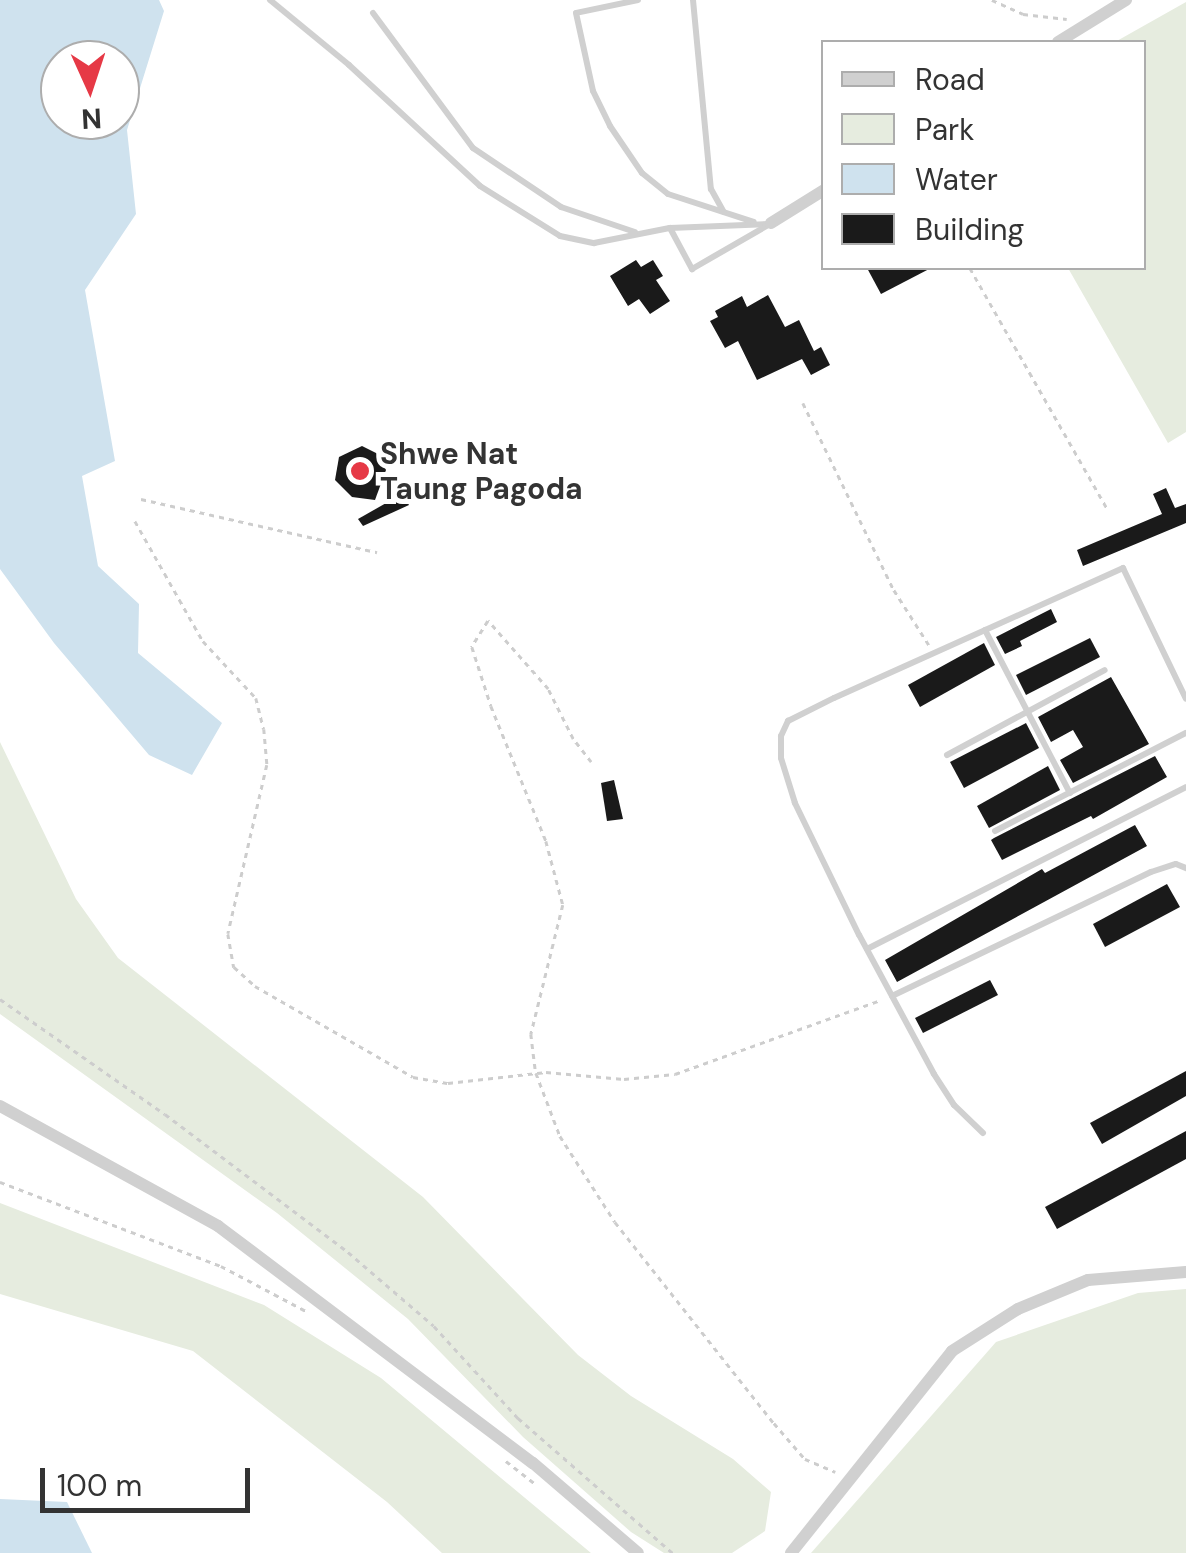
<!DOCTYPE html>
<style>
body{margin:0}
#map{position:relative;width:1186px;height:1553px;overflow:hidden;background:#fff;font-family:"DM Sans",sans-serif}
div>[style]{position:absolute}
.green>*{inset:0;background:#e6ecdf}
.water>*{inset:0;background:#cfe2ee}
.building>*{inset:0;background:#1a1a1a}
.path>*{height:2.5px;margin-top:-1.25px;transform-origin:0;background:repeating-linear-gradient(90deg,#cdcdcd 0 5px,transparent 0 10px)}
.service>*{height:6px;margin:-3px;padding:0 3px;transform-origin:3px;border-radius:3px;background:#d0d0d0}
.minor>*{height:12px;margin:-6px;padding:0 6px;transform-origin:6px;border-radius:6px;background:#d0d0d0}
.dots>*{width:28px;height:28px;translate:-50% -50%;box-sizing:border-box;border:5px solid #fff;border-radius:50%}
span{translate:-50% -50%;white-space:nowrap;text-align:center;line-height:1.15;-webkit-text-stroke:10px #fff;paint-order:stroke}
.poi-label{font-size:30px;color:#333;font-weight:700}
.left{translate:0 -50%;text-align:left}
.legend{position:absolute;left:821px;top:40px;width:325px;height:230px;box-sizing:border-box;background:#fff;border:2px solid #adadad;margin:0;padding:12px 18px;list-style:none;font-size:30px;color:#333}
.legend li{display:flex;align-items:center;gap:20px;height:50px}
.legend b{width:50px;border:2px solid #adadad}
.north{position:absolute;left:40px;top:40px;width:100px;height:100px;box-sizing:border-box;background:#fff;border:2px solid #adadad;border-radius:50%;rotate:177deg;font-size:28px;font-weight:700;line-height:40px;text-align:center;color:#333}
.north::after{content:'';display:block;margin:auto;width:35px;height:45px;background:#e63946;clip-path:polygon(50% 0,100% 100%,50% 72%,0 100%)}
.scale{position:absolute;left:40px;top:1468px;width:210px;height:45px;box-sizing:border-box;border:5px solid #333;border-top:0;padding-left:12px;font-size:30px;line-height:35px;white-space:nowrap;color:#333;-webkit-text-stroke:8px #fff;paint-order:stroke}
</style>
<div id="map">
<div class="green">
<i style="clip-path:polygon(1186px 2px,1186px 432px,1168px 443px,1068px 268px,1144px 268px,1144px 42px,1115px 42px)"></i>
<i style="clip-path:polygon(0 742px,76px 899px,118px 958px,423px 1197px,578px 1355px,631px 1396px,733px 1459px,771px 1492px,765px 1531px,732px 1553px,664px 1553px,631px 1532px,523px 1437px,408px 1319px,277px 1213px,0 1014px)"></i>
<i style="clip-path:polygon(0 1203px,264px 1305px,381px 1378px,591px 1553px,442px 1553px,387px 1502px,193px 1351px,0 1294px)"></i>
<i style="clip-path:polygon(1186px 1289px,1186px 1553px,811px 1553px,996px 1342px,1138px 1293px)"></i>
</div>
<div class="water">
<i style="clip-path:polygon(evenodd,0 0,159px 0,164px 11px,127px 130px,136px 214px,85px 290px,115px 461px,82px 476px,98px 566px,139px 604px,138px 653px,222px 723px,192px 775px,149px 755px,54px 643px,0 569px,0 0,60px 60px,120px 60px,120px 120px,60px 120px,60px 60px)"></i>
<i style="clip-path:polygon(0 1499px,67px 1502px,92px 1553px,0 1553px)"></i>
</div>
<div class="building">
<i style="clip-path:polygon(636px 260px,641px 267px,653px 260px,663px 276px,656px 280px,670px 301px,650px 314px,639px 299px,628px 306px,610px 276px)"></i>
<i style="clip-path:polygon(867px 268px,931px 268px,881px 294px)"></i>
<i style="clip-path:polygon(768px 295px,785px 327px,799px 320px,814px 351px,821px 347px,830px 365px,811px 375px,802px 359px,757px 380px,738px 341px,725px 348px,710px 321px,718px 317px,715px 311px,742px 296px,747px 307px)"></i>
<i style="clip-path:polygon(362px 446px,378px 454px,386px 470px,375px 500px,352px 497px,335px 480px,339px 457px)"></i>
<i style="clip-path:polygon(1166px 488px,1175px 508px,1186px 504px,1186px 523px,1083px 566px,1077px 550px,1162px 514px,1153px 494px)"></i>
<i style="clip-path:polygon(402px 494px,409px 505px,363px 526px,358px 519px)"></i>
<i style="clip-path:polygon(1051px 609px,1057px 622px,1020px 641px,1022px 646px,1005px 654px,996px 637px)"></i>
<i style="clip-path:polygon(1090px 638px,1100px 657px,1026px 695px,1016px 675px)"></i>
<i style="clip-path:polygon(984px 643px,995px 665px,920px 707px,908px 685px)"></i>
<i style="clip-path:polygon(1111px 677px,1149px 744px,1073px 783px,1060px 760px,1083px 747px,1073px 730px,1051px 742px,1038px 717px)"></i>
<i style="clip-path:polygon(1026px 723px,1039px 748px,964px 788px,950px 762px)"></i>
<i style="clip-path:polygon(1155px 756px,1167px 777px,1093px 819px,1091px 816px,1002px 860px,991px 840px,994px 838px)"></i>
<i style="clip-path:polygon(1048px 766px,1060px 790px,989px 828px,977px 806px)"></i>
<i style="clip-path:polygon(614px 780px,623px 819px,607px 821px,601px 783px)"></i>
<i style="clip-path:polygon(1135px 825px,1147px 846px,897px 982px,885px 960px,1042px 869px,1045px 873px)"></i>
<i style="clip-path:polygon(1167px 884px,1180px 907px,1105px 947px,1093px 924px)"></i>
<i style="clip-path:polygon(990px 980px,998px 995px,923px 1033px,915px 1018px)"></i>
<i style="clip-path:polygon(1186px 1071px,1186px 1096px,1102px 1144px,1090px 1123px)"></i>
<i style="clip-path:polygon(1186px 1131px,1186px 1159px,1057px 1229px,1045px 1207px)"></i>
</div>
<div class="path">
<i style="left:992px;top:0;width:34px;rotate:24deg"></i>
<i style="left:1023px;top:14px;width:44px;rotate:6.5deg"></i>
<i style="left:970px;top:268px;width:279px;rotate:60.3deg"></i>
<i style="left:803px;top:403px;width:208px;rotate:64.1deg"></i>
<i style="left:894px;top:590px;width:65px;rotate:57.5deg"></i>
<i style="left:141px;top:499px;width:242px;rotate:12.7deg"></i>
<i style="left:135px;top:521px;width:138px;rotate:60.5deg"></i>
<i style="left:203px;top:641px;width:78px;rotate:47.1deg"></i>
<i style="left:256px;top:698px;width:32px;rotate:76deg"></i>
<i style="left:264px;top:729px;width:36px;rotate:85deg"></i>
<i style="left:267px;top:765px;width:173px;rotate:103deg"></i>
<i style="left:228px;top:934px;width:34px;rotate:80deg"></i>
<i style="left:234px;top:967px;width:28px;rotate:42deg"></i>
<i style="left:255px;top:986px;width:182px;rotate:29.9deg"></i>
<i style="left:413px;top:1077px;width:36px;rotate:10deg"></i>
<i style="left:448px;top:1083px;width:99px;rotate:-6.4deg"></i>
<i style="left:546px;top:1072px;width:78px;rotate:5.1deg"></i>
<i style="left:624px;top:1079px;width:51px;rotate:-5.6deg"></i>
<i style="left:675px;top:1074px;width:219px;rotate:-19.8deg"></i>
<i style="left:591px;top:762px;width:29px;rotate:-128deg"></i>
<i style="left:573px;top:739px;width:56px;rotate:-116.6deg"></i>
<i style="left:548px;top:689px;width:91px;rotate:-131.4deg"></i>
<i style="left:488px;top:621px;width:31px;rotate:122deg"></i>
<i style="left:472px;top:647px;width:62px;rotate:72.1deg"></i>
<i style="left:491px;top:706px;width:146px;rotate:67.8deg"></i>
<i style="left:546px;top:841px;width:66px;rotate:75.1deg"></i>
<i style="left:563px;top:905px;width:133px;rotate:103.9deg"></i>
<i style="left:531px;top:1034px;width:39px;rotate:83deg"></i>
<i style="left:536px;top:1073px;width:67px;rotate:69.1deg"></i>
<i style="left:560px;top:1136px;width:102px;rotate:57.4deg"></i>
<i style="left:615px;top:1222px;width:256px;rotate:51.7deg"></i>
<i style="left:774px;top:1423px;width:48px;rotate:49.3deg"></i>
<i style="left:805px;top:1459px;width:33px;rotate:23deg"></i>
<i style="left:0;top:999px;width:201px;rotate:34.9deg"></i>
<i style="left:165px;top:1114px;width:229px;rotate:37deg"></i>
<i style="left:348px;top:1252px;width:113px;rotate:40.7deg"></i>
<i style="left:434px;top:1326px;width:125px;rotate:47.6deg"></i>
<i style="left:518px;top:1418px;width:206px;rotate:41.1deg"></i>
<i style="left:0;top:1182px;width:236px;rotate:20.8deg"></i>
<i style="left:221px;top:1266px;width:98px;rotate:27.9deg"></i>
<i style="left:506px;top:1461px;width:37px;rotate:38deg"></i>
</div>
<div class="service">
<i style="left:270px;top:0;width:102px;rotate:39.4deg"></i>
<i style="left:349px;top:65px;width:178px;rotate:42.7deg"></i>
<i style="left:480px;top:186px;width:94px;rotate:32deg"></i>
<i style="left:560px;top:236px;width:35px;rotate:12deg"></i>
<i style="left:594px;top:243px;width:77px;rotate:-11.2deg"></i>
<i style="left:670px;top:228px;width:100px;rotate:-2.3deg"></i>
<i style="left:638px;top:0;width:63px;rotate:168.2deg"></i>
<i style="left:576px;top:13px;width:80px;rotate:77.7deg"></i>
<i style="left:593px;top:91px;width:39px;rotate:64deg"></i>
<i style="left:610px;top:126px;width:57px;rotate:55.8deg"></i>
<i style="left:642px;top:173px;width:33px;rotate:39deg"></i>
<i style="left:668px;top:194px;width:90px;rotate:18deg"></i>
<i style="left:693px;top:0;width:190px;rotate:84.6deg"></i>
<i style="left:711px;top:189px;width:26px;rotate:61deg"></i>
<i style="left:373px;top:13px;width:168px;rotate:53.5deg"></i>
<i style="left:473px;top:148px;width:106px;rotate:33.8deg"></i>
<i style="left:561px;top:207px;width:78px;rotate:18.7deg"></i>
<i style="left:670px;top:228px;width:47px;rotate:61.8deg"></i>
<i style="left:692px;top:269px;width:90px;rotate:-30deg"></i>
<i style="left:985px;top:630px;width:184px;rotate:62.5deg"></i>
<i style="left:947px;top:755px;width:179px;rotate:-28.3deg"></i>
<i style="left:995px;top:831px;width:215px;rotate:-27.2deg"></i>
<i style="left:867px;top:949px;width:358px;rotate:-26.9deg"></i>
<i style="left:892px;top:996px;width:287px;rotate:-25.6deg"></i>
<i style="left:1151px;top:872px;width:26px;rotate:-18deg"></i>
<i style="left:1176px;top:864px;width:11px;rotate:22deg"></i>
<i style="left:983px;top:1133px;width:40px;rotate:-136deg"></i>
<i style="left:954px;top:1105px;width:37px;rotate:-123deg"></i>
<i style="left:934px;top:1074px;width:158px;rotate:-118.3deg"></i>
<i style="left:859px;top:935px;width:147px;rotate:-115.9deg"></i>
<i style="left:795px;top:803px;width:47px;rotate:-107.3deg"></i>
<i style="left:781px;top:758px;width:22px;rotate:-90deg"></i>
<i style="left:781px;top:736px;width:17px;rotate:-65deg"></i>
<i style="left:788px;top:721px;width:51px;rotate:-26.6deg"></i>
<i style="left:834px;top:698px;width:317px;rotate:-24.2deg"></i>
<i style="left:1123px;top:568px;width:145px;rotate:64.3deg"></i>
</div>
<div class="minor">
<i style="left:1058px;top:42px;width:80px;rotate:-31.7deg"></i>
<i style="left:771px;top:223px;width:62px;rotate:-31.9deg"></i>
<i style="left:0;top:1106px;width:249px;rotate:28.8deg"></i>
<i style="left:218px;top:1226px;width:394px;rotate:37deg"></i>
<i style="left:533px;top:1463px;width:138px;rotate:40.6deg"></i>
<i style="left:791px;top:1553px;width:258px;rotate:-51.4deg"></i>
<i style="left:952px;top:1351px;width:78px;rotate:-32.5deg"></i>
<i style="left:1018px;top:1309px;width:76px;rotate:-22.5deg"></i>
<i style="left:1088px;top:1280px;width:98px;rotate:-4.7deg"></i>
</div>
<div class="dots">
<i style="left:360px;top:471px;background:#e63946"></i>
</div>
<div class="poi-label">
<span class="left" style="left:380px;top:471px">Shwe Nat<br>Taung Pagoda</span>
</div>
<ul class="legend">
<li><b style="height:12px;background:#d0d0d0"></b>Road</li>
<li><b style="height:28px;background:#e6ecdf"></b>Park</li>
<li><b style="height:28px;background:#cfe2ee"></b>Water</li>
<li><b style="height:28px;background:#1a1a1a"></b>Building</li>
</ul>
<div class="north">N</div>
<div class="scale">100 m</div>
</div>
